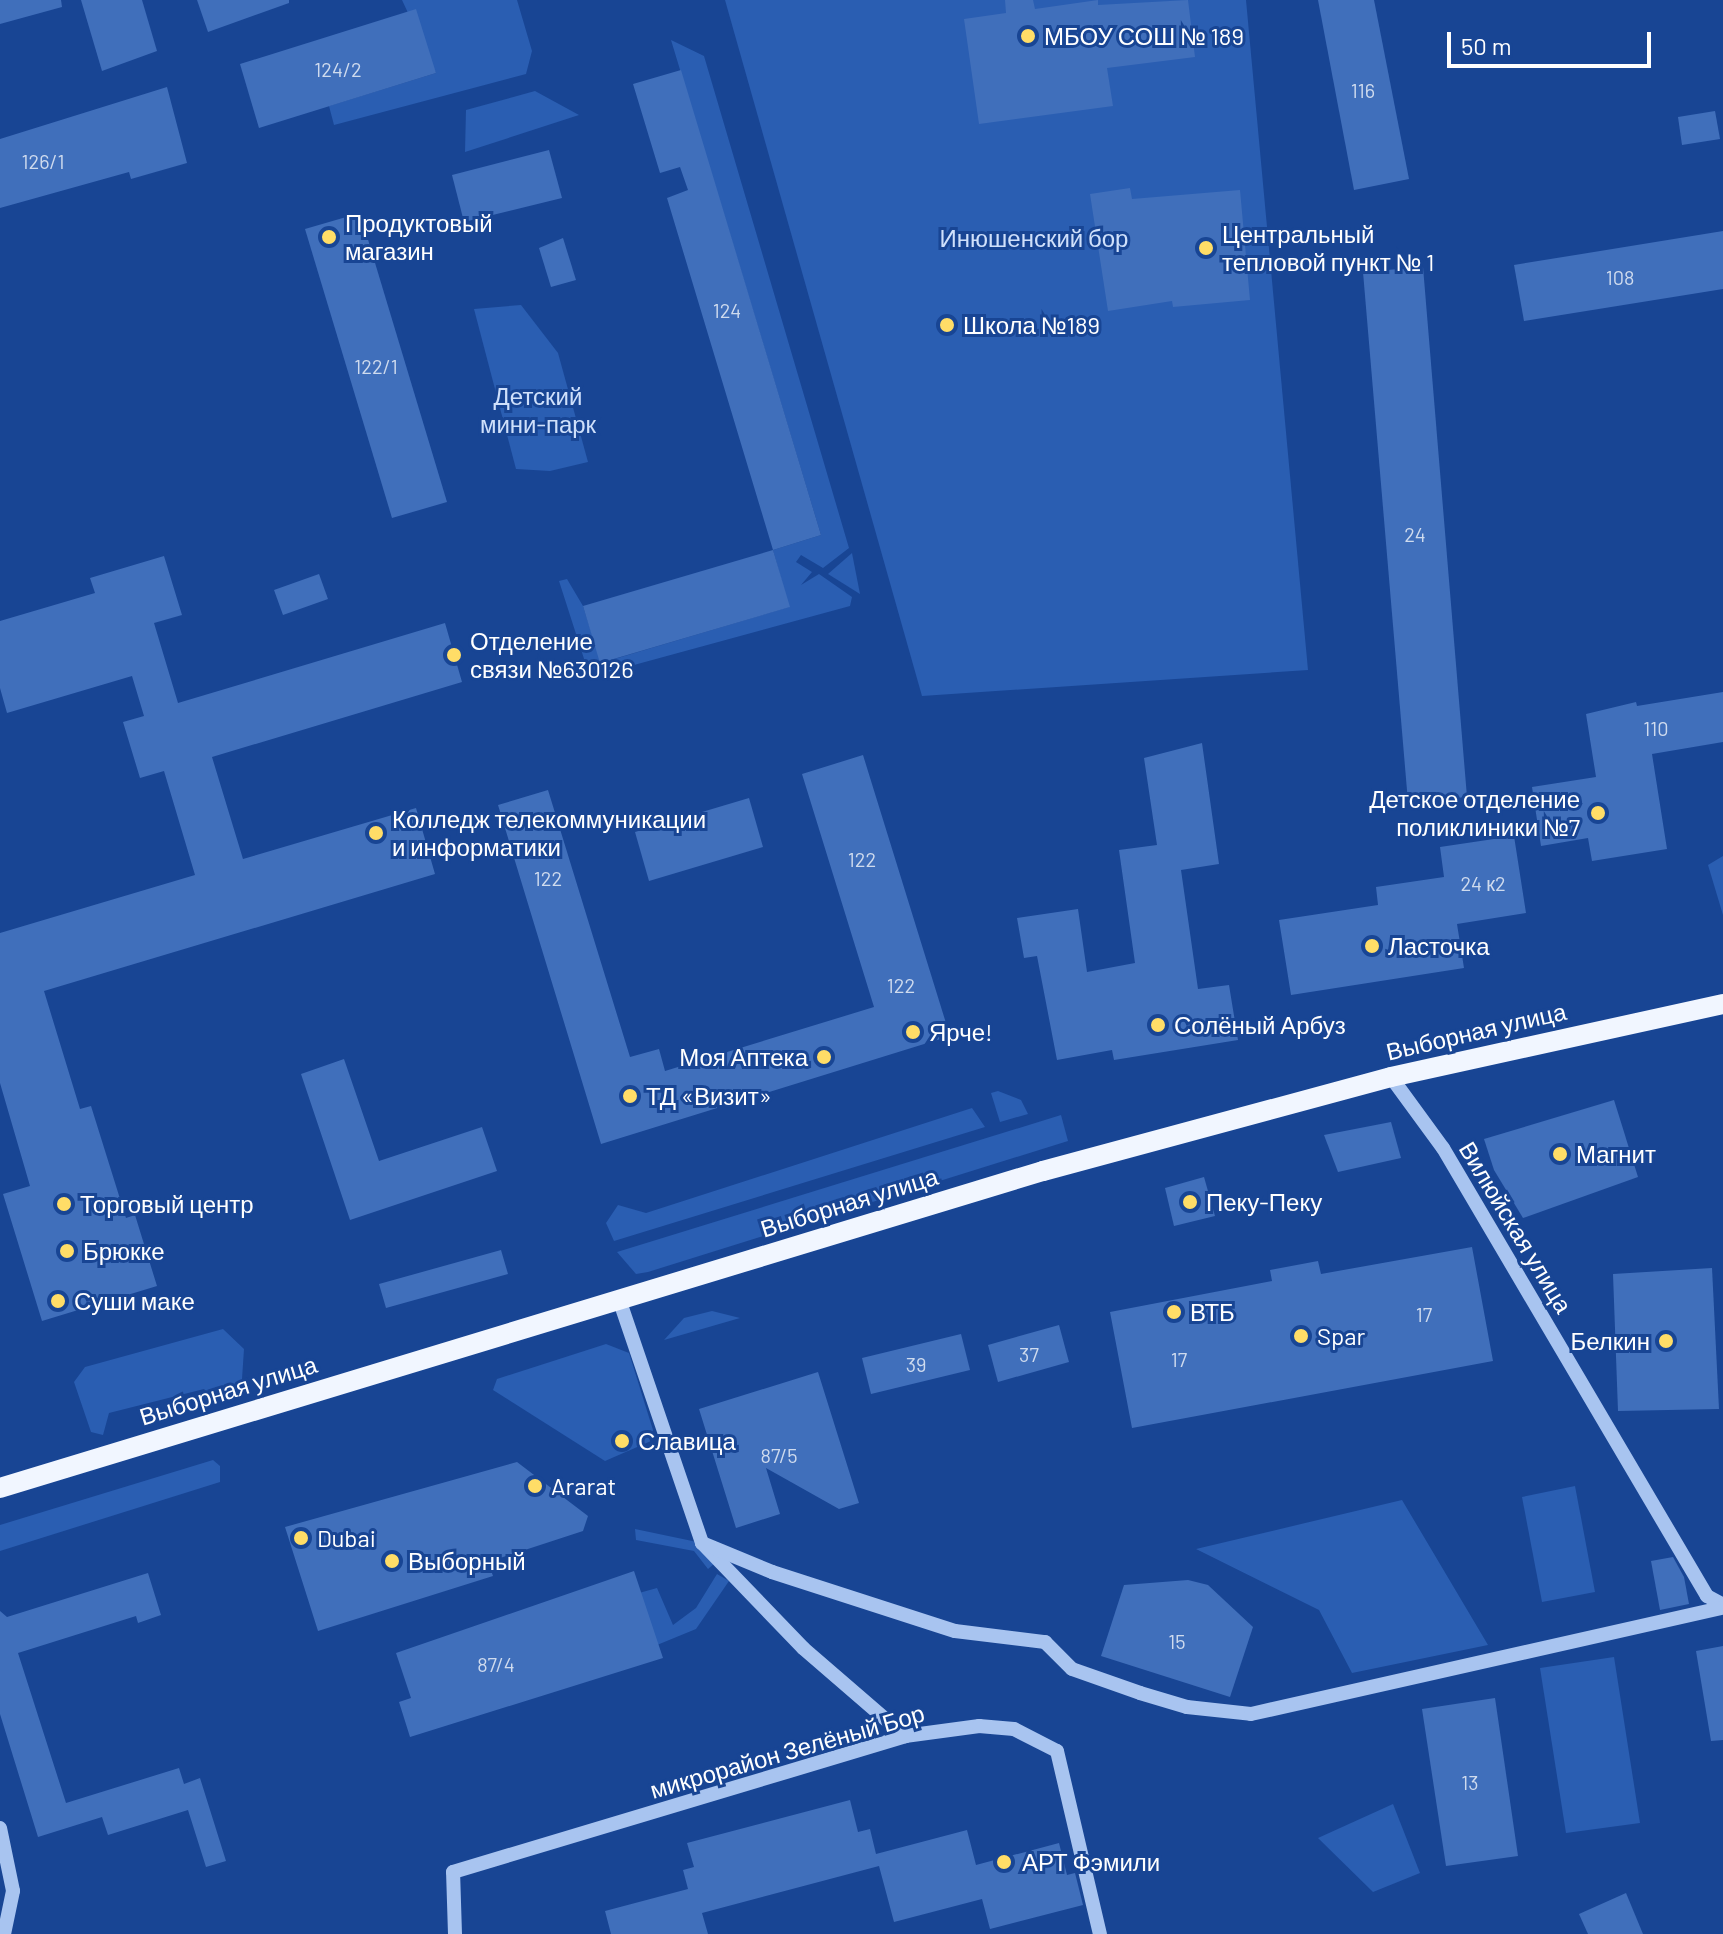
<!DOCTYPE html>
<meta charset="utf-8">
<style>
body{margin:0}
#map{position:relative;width:1723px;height:1934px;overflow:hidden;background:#184594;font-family:Barlow,sans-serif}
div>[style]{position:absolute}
.green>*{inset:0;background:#2a5eb2}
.building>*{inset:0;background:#406fbb}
.minor>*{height:14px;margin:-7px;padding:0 7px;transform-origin:7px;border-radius:7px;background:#a8c4f0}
.major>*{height:20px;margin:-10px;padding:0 10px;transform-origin:10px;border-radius:10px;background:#f1f6ff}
.dots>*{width:22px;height:22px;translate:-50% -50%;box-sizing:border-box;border:4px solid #184594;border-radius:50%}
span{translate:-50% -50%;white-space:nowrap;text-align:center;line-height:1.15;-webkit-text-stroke:6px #184594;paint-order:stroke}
.number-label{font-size:20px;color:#cfdbee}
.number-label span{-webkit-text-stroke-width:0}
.poi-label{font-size:24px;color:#fff}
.left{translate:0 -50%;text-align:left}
.right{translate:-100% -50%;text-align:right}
.park-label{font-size:24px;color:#cfe0fb}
.street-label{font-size:24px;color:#fff}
.scale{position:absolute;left:1447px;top:32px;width:204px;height:36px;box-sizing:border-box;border:4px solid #fff;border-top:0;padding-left:10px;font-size:24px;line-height:28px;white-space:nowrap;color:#fff;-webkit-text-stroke:6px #184594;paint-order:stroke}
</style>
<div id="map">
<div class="green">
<i style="clip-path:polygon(402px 0,517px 0,532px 51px,526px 74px,334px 125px,329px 106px,436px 73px)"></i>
<i style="clip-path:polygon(725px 0,1246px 0,1308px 670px,922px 696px)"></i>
<i style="clip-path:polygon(671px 40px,704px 56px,849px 548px,823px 568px,801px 555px,796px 562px,812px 572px,801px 585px,819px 574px,852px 597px,850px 606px,601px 674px,586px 665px,559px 581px,567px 579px,583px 606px,601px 663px,789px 607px,773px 550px,821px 535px)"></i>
<i style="clip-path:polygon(535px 91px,579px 115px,465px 152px,466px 110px)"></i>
<i style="clip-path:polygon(521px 305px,558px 353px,588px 462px,550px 471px,516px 469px,474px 309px)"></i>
<i style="clip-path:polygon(852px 553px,860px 594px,828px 574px)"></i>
<i style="clip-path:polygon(1723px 856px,1723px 915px,1708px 865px)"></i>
<i style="clip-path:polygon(998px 1091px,1021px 1100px,1028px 1114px,1000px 1122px,991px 1093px)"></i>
<i style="clip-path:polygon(972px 1108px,985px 1127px,614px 1241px,606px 1223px,618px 1205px,646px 1213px)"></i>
<i style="clip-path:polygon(1061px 1115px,1068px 1141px,648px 1272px,636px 1274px,617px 1252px)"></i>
<i style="clip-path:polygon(712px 1311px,740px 1318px,664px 1340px,684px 1318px)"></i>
<i style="clip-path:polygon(223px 1329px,244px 1349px,241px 1394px,215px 1401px,204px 1389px,109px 1413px,103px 1435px,91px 1432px,74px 1382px,85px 1367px)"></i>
<i style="clip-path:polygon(606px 1344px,629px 1353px,653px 1430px,651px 1441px,605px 1461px,493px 1390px,497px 1379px)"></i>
<i style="clip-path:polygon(213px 1460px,220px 1466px,220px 1482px,0 1551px,0 1525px)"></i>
<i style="clip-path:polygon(1575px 1486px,1595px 1592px,1542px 1602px,1522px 1497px)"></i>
<i style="clip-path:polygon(1402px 1500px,1488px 1645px,1352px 1673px,1319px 1610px,1196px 1549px)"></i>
<i style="clip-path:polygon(635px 1529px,697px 1542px,715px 1563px,708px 1569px,694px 1551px,636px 1540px)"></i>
<i style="clip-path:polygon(717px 1574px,729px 1581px,696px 1629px,657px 1645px,639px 1593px,657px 1588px,673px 1625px,696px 1608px)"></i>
<i style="clip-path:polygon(1614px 1657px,1640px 1823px,1566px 1833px,1540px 1668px)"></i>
<i style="clip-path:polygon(1393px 1804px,1420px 1873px,1373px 1892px,1318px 1838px)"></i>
</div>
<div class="building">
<i style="clip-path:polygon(0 0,61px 0,62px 7px,0 24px)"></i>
<i style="clip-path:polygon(81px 0,142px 0,157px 51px,102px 71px)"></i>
<i style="clip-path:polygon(197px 0,289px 0,289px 3px,208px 32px)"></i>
<i style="clip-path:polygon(1005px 0,1033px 0,1035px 9px,1098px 0,1098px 5px,1188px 0,1195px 57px,1107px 68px,1113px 106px,979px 124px,964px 19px,1006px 13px)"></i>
<i style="clip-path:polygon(1318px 0,1374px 0,1409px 179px,1354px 190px)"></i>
<i style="clip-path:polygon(416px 9px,436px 73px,259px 128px,240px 64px)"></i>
<i style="clip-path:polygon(681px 70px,821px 535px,773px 550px,667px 198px,688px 190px,680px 167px,660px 173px,633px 84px)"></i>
<i style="clip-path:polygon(167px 87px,187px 163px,131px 179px,129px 172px,0 208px,0 139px)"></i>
<i style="clip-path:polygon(1715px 111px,1720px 139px,1682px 145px,1678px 117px)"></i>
<i style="clip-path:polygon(549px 150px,562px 198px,464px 222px,452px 175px)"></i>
<i style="clip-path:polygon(1130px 188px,1132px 199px,1240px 190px,1250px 300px,1173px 307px,1172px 301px,1108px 311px,1090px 194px)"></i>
<i style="clip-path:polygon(360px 213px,447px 502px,392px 518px,305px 229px)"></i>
<i style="clip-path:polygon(1723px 231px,1723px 289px,1524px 321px,1514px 265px)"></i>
<i style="clip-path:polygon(563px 238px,576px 280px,551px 287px,539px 248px)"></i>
<i style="clip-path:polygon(1423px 267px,1467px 797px,1408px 802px,1363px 272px)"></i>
<i style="clip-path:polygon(773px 550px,790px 607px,600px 663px,583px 606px)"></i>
<i style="clip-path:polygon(164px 556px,182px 615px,154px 623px,178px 703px,445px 623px,462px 682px,212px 757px,243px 859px,416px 808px,435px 874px,44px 991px,80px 1109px,91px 1106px,126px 1218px,135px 1215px,157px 1286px,42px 1321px,3px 1194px,30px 1186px,0 1083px,0 933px,195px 875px,164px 771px,140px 778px,123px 722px,144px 716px,132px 676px,7px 713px,0 688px,0 621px,95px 593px,90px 578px)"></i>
<i style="clip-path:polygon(319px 574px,328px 599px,283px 615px,274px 590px)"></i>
<i style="clip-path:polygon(1723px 692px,1723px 742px,1652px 754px,1667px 849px,1592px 861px,1588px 838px,1541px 846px,1532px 787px,1596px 777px,1586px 714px,1636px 702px,1637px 706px)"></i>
<i style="clip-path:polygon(1202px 743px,1219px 864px,1181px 870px,1198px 989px,1229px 985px,1238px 1040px,1114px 1060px,1112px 1050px,1057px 1060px,1037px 956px,1024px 958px,1017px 918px,1078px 909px,1087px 972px,1135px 963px,1119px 850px,1157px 845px,1144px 758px)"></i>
<i style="clip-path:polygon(863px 755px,950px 1036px,601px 1144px,498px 805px,548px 790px,630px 1057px,659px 1049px,665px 1071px,874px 1007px,802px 774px)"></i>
<i style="clip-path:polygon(749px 798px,763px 847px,649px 881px,635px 832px)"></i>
<i style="clip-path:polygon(1514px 836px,1526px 913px,1457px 924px,1464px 968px,1291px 995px,1279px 920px,1378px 905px,1376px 887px,1444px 877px,1440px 847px)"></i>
<i style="clip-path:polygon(344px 1059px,379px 1161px,482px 1127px,497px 1171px,350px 1220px,301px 1074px)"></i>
<i style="clip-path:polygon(1614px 1100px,1638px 1177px,1523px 1218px,1494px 1170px,1484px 1139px)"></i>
<i style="clip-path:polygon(1391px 1122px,1401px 1158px,1338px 1172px,1324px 1135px)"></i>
<i style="clip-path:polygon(1204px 1177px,1215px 1216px,1174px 1226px,1165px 1188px)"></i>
<i style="clip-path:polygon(1472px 1247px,1493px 1361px,1132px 1428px,1110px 1312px,1272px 1281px,1270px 1270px,1318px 1261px,1321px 1274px)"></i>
<i style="clip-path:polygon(501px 1250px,508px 1274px,386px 1308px,379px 1284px)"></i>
<i style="clip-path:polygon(1712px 1268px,1719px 1409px,1618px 1411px,1613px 1274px)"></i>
<i style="clip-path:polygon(1059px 1325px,1069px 1362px,998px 1382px,988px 1345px)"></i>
<i style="clip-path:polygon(961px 1334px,970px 1370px,871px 1394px,862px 1358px)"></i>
<i style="clip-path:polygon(818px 1372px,859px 1503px,839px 1509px,766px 1468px,780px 1514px,736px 1528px,699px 1409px)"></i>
<i style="clip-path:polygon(517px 1462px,588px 1516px,583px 1531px,488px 1562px,493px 1576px,318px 1631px,285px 1527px)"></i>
<i style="clip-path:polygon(1673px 1557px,1684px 1577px,1689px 1604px,1660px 1610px,1651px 1561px)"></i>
<i style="clip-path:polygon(634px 1571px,663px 1658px,410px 1737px,399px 1702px,411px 1698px,396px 1653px)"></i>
<i style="clip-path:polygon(148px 1573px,161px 1615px,138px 1623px,136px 1616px,18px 1653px,66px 1803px,179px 1768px,184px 1784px,200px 1778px,226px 1861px,206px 1867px,188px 1810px,108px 1835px,102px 1817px,38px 1837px,0 1714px,0 1611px,7px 1617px)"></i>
<i style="clip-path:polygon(1188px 1580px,1208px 1585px,1253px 1627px,1230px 1697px,1101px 1656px,1124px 1585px)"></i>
<i style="clip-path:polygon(1723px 1646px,1723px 1740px,1711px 1741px,1696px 1651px)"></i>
<i style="clip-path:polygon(1495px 1698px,1518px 1856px,1446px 1866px,1422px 1709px)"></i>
<i style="clip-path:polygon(850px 1800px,858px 1832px,870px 1829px,876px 1854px,967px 1830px,976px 1865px,1059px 1843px,1067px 1875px,1075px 1873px,1083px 1905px,990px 1929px,982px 1899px,894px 1922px,879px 1866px,702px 1913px,708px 1934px,611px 1934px,605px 1911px,688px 1889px,683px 1870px,694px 1867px,687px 1843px)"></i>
<i style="clip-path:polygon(1626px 1893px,1643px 1934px,1588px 1934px,1579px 1914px)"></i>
</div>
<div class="minor">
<i style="left:1391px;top:1077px;width:88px;rotate:53.8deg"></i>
<i style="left:1443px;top:1148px;width:520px;rotate:59.49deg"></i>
<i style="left:1707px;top:1596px;width:18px;rotate:29deg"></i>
<i style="left:619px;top:1299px;width:258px;rotate:71.2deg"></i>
<i style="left:702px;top:1543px;width:146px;rotate:46.1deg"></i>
<i style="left:803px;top:1648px;width:135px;rotate:40.8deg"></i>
<i style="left:702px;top:1543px;width:76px;rotate:22.5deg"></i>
<i style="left:772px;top:1572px;width:192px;rotate:17.9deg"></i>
<i style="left:955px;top:1631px;width:91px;rotate:7deg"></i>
<i style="left:1045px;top:1642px;width:38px;rotate:45deg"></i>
<i style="left:1072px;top:1669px;width:72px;rotate:19.4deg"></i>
<i style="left:1140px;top:1693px;width:49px;rotate:16.6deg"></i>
<i style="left:1187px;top:1707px;width:64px;rotate:6.2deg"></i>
<i style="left:1251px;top:1714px;width:484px;rotate:-12.7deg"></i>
<i style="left:0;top:1828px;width:64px;rotate:78.3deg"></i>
<i style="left:13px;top:1891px;width:44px;rotate:101.8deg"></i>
<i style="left:455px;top:1934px;width:62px;rotate:-91.8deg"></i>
<i style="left:453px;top:1872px;width:472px;rotate:-16.7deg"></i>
<i style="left:905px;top:1736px;width:75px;rotate:-7.7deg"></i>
<i style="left:979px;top:1726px;width:35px;rotate:5deg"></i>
<i style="left:1014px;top:1729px;width:48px;rotate:27.1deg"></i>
<i style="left:1057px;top:1751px;width:188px;rotate:76.8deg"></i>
</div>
<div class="major">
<i style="left:0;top:1488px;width:1090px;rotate:-16.91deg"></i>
<i style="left:1043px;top:1171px;width:360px;rotate:-15.1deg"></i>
<i style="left:1391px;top:1077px;width:340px;rotate:-12.4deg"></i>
</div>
<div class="dots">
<i style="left:1028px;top:36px;background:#ffdd67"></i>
<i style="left:329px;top:237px;background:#ffdd67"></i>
<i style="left:1206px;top:248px;background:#ffdd67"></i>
<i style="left:947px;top:325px;background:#ffdd67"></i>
<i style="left:454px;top:655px;background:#ffdd67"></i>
<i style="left:1598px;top:813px;background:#ffdd67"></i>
<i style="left:376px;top:833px;background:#ffdd67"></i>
<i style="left:1372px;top:946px;background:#ffdd67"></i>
<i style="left:1158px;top:1025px;background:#ffdd67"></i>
<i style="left:913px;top:1032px;background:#ffdd67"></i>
<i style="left:824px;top:1057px;background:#ffdd67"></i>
<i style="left:630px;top:1096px;background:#ffdd67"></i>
<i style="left:1560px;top:1154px;background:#ffdd67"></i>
<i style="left:1190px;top:1202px;background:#ffdd67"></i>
<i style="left:64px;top:1204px;background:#ffdd67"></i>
<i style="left:67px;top:1251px;background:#ffdd67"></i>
<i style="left:58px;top:1301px;background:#ffdd67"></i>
<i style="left:1174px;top:1312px;background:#ffdd67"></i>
<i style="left:1301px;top:1336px;background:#ffdd67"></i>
<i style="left:1666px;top:1341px;background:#ffdd67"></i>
<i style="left:622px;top:1441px;background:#ffdd67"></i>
<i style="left:535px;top:1486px;background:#ffdd67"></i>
<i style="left:301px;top:1538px;background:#ffdd67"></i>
<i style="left:392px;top:1561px;background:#ffdd67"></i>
<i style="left:1004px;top:1862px;background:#ffdd67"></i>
</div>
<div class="number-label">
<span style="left:338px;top:69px">124/2</span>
<span style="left:1363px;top:90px">116</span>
<span style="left:43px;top:161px">126/1</span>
<span style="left:1620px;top:277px">108</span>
<span style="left:727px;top:310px">124</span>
<span style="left:376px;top:366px">122/1</span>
<span style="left:1415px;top:534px">24</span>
<span style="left:1656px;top:728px">110</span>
<span style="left:862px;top:859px">122</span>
<span style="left:548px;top:878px">122</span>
<span style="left:1483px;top:883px">24 к2</span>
<span style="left:901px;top:985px">122</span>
<span style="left:1424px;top:1314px">17</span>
<span style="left:1029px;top:1354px">37</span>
<span style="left:1179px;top:1359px">17</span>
<span style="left:916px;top:1364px">39</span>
<span style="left:779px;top:1455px">87/5</span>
<span style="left:1177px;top:1641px">15</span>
<span style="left:496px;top:1664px">87/4</span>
<span style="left:1470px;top:1782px">13</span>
</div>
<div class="poi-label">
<span class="left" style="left:1044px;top:36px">МБОУ СОШ № 189</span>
<span class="left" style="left:345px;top:237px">Продуктовый<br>магазин</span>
<span class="left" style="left:1222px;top:248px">Центральный<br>тепловой пункт № 1</span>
<span class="left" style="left:963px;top:325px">Школа №189</span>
<span class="left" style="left:470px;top:655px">Отделение<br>связи №630126</span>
<span class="right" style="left:1580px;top:813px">Детское отделение<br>поликлиники №7</span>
<span class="left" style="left:392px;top:833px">Колледж телекоммуникации<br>и информатики</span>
<span class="left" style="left:1388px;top:946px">Ласточка</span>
<span class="left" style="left:1174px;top:1025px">Солёный Арбуз</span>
<span class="left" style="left:929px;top:1032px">Ярче!</span>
<span class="right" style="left:808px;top:1057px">Моя Аптека</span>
<span class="left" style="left:646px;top:1096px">ТД «Визит»</span>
<span class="left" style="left:1576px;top:1154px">Магнит</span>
<span class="left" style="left:1206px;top:1202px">Пеку-Пеку</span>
<span class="left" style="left:80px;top:1204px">Торговый центр</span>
<span class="left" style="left:83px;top:1251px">Брюкке</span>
<span class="left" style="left:74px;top:1301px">Суши маке</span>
<span class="left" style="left:1190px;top:1312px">ВТБ</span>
<span class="left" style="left:1317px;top:1336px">Spar</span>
<span class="right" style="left:1650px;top:1341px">Белкин</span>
<span class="left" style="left:638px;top:1441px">Славица</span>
<span class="left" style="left:551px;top:1486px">Ararat</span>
<span class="left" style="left:317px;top:1538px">Dubai</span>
<span class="left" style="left:408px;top:1561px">Выборный</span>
<span class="left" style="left:1022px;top:1862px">АРТ Фэмили</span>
</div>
<div class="park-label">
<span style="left:1034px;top:238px">Инюшенский бор</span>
<span style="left:538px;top:410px">Детский<br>мини-парк</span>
</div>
<div class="street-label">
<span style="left:1476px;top:1031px;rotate:-13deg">Выборная улица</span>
<span style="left:849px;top:1202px;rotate:-17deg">Выборная улица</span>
<span style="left:1516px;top:1227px;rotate:59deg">Вилюйская улица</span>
<span style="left:228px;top:1390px;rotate:-17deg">Выборная улица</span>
<span style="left:787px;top:1751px;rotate:-16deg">микрорайон Зелёный Бор</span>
</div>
<div class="scale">50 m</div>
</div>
